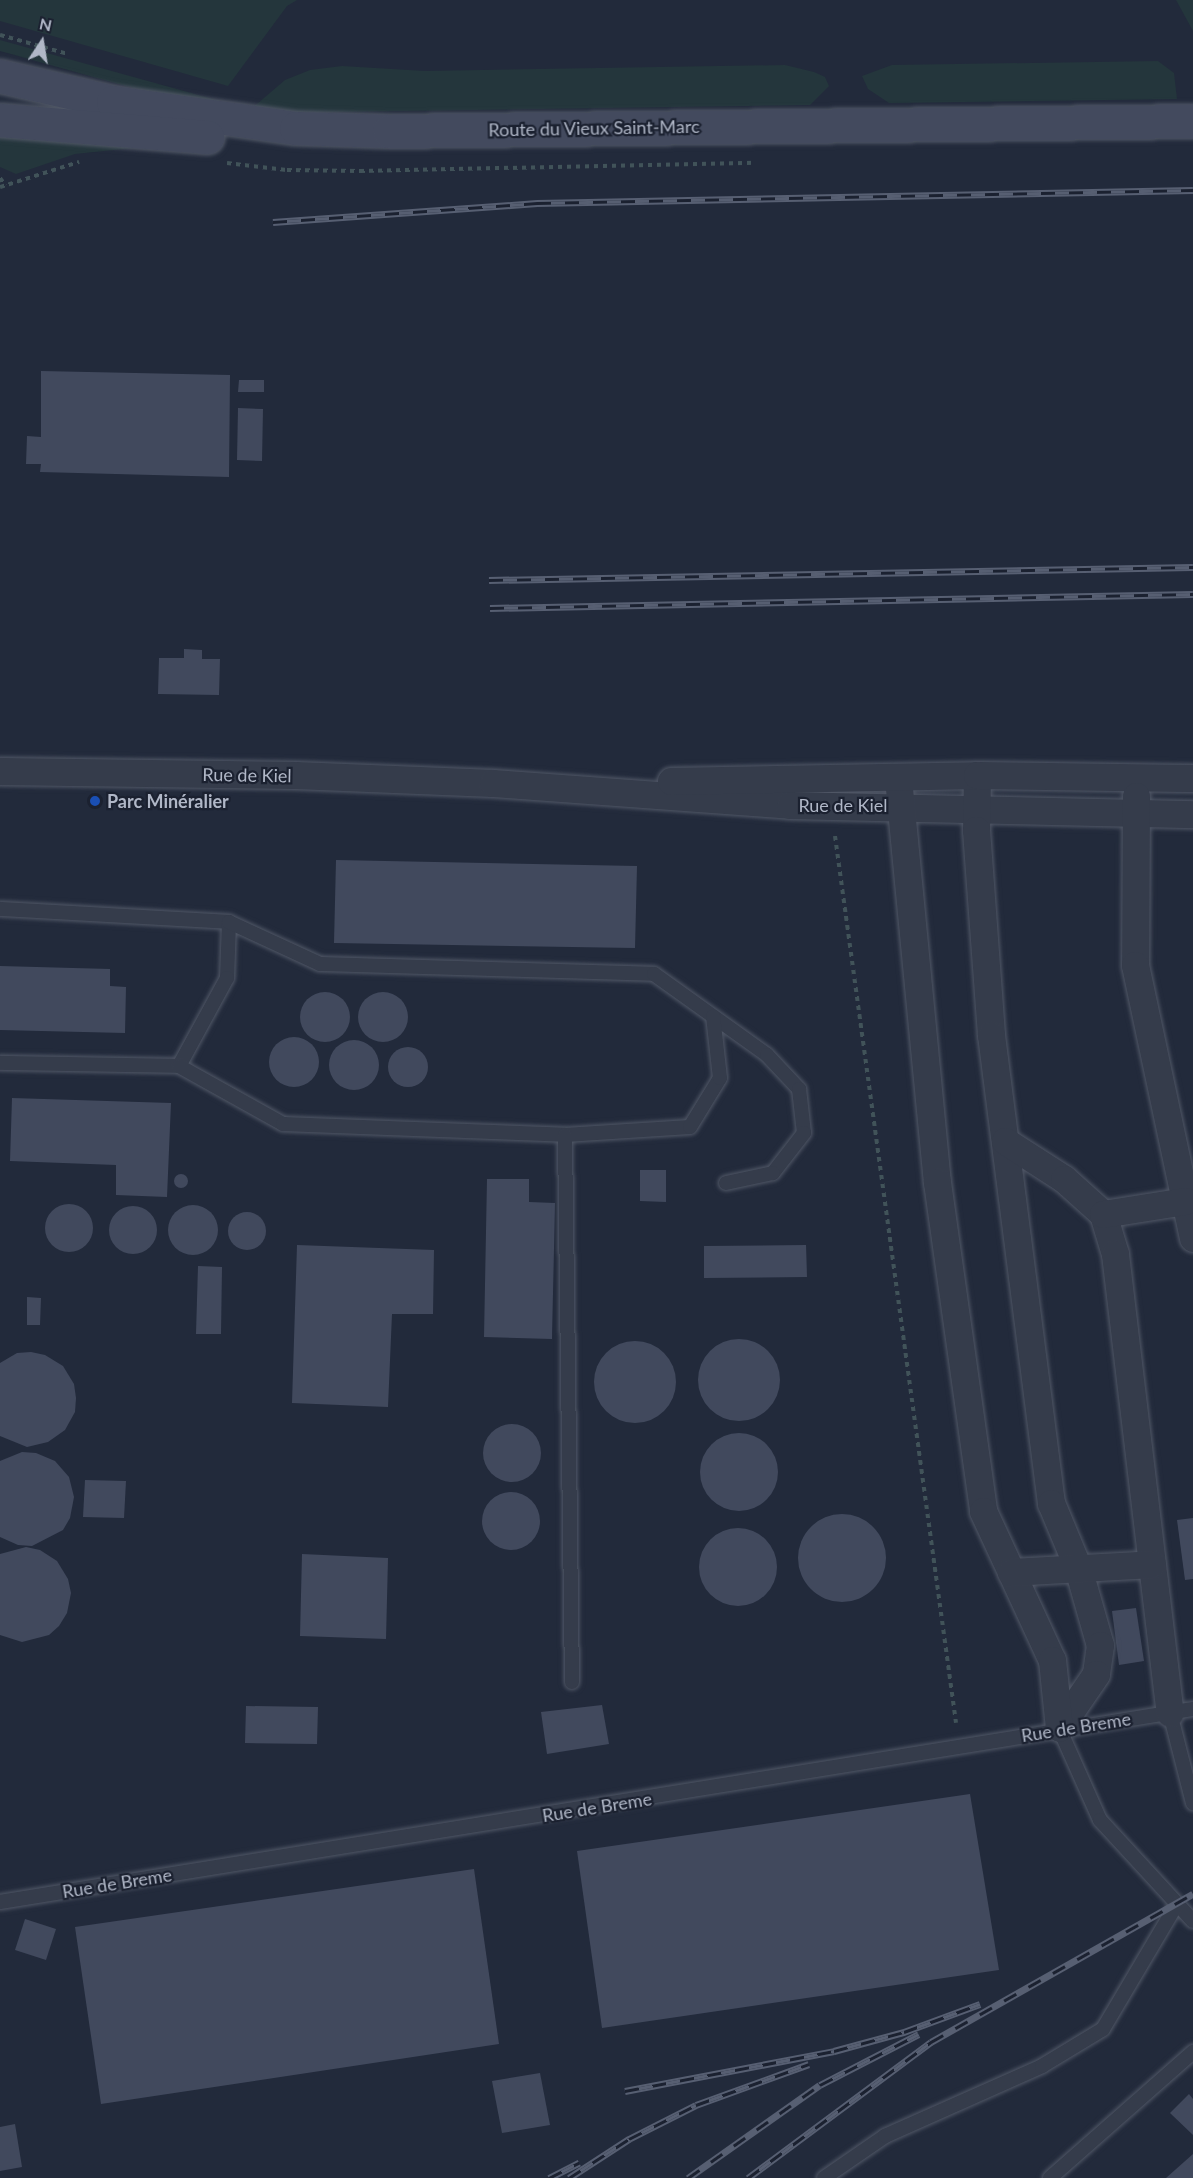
<!DOCTYPE html>
<meta charset="utf-8">
<style>
body{margin:0}
#map{position:relative;width:1193px;height:2178px;overflow:hidden;background:#222a3b;font-family:Lato,sans-serif}
div>[style]{position:absolute}
.green>*{inset:0;background:#24363c}
.building>*{inset:0;background:#41495d}
.round{border-radius:50%}
.path>*{height:4px;margin-top:-2px;transform-origin:0;background:repeating-linear-gradient(90deg,#415359 0 4.5px,transparent 0 9px)}
.roads{filter:drop-shadow(0 0 2px #505766) drop-shadow(0 0 2px #505766)}
.service>*{height:14px;margin:-7px;padding:0 7px;transform-origin:7px;border-radius:7px;background:#353c4b}
.minor>*{height:27px;margin:-13.5px;padding:0 13.5px;transform-origin:13.5px;border-radius:13.5px;background:#353c4b}
.secondary>*{height:33px;margin:-16.5px;padding:0 16.5px;transform-origin:16.5px;border-radius:16.5px;background:#434a5e}
.rail>*{height:7px;margin-top:-3.5px;transform-origin:0;background:repeating-linear-gradient(90deg,#1b2130 0 14px,#575f72 0 28px);box-sizing:border-box;border-block:2px solid #575f72}
.dots>*{width:16px;height:16px;translate:-50% -50%;box-sizing:border-box;border:3px solid #1b2130;border-radius:50%}
span{translate:-50% -50%;white-space:nowrap;text-align:center;line-height:1.15;-webkit-text-stroke:4.5px #1b2130;paint-order:stroke}
.street-label{font-size:18px;color:#b0b7c7}
.poi-label{font-size:18px;color:#b0b7c7;font-weight:700}
.left{translate:0 -50%;text-align:left}
.north{position:absolute;left:12px;top:12px;width:60px;height:60px;-webkit-text-stroke:4px #1b2130;paint-order:stroke;rotate:12deg;font-size:16px;font-weight:700;line-height:24px;text-align:center;color:#b0b7c7}
.north::after{content:'';display:block;margin:auto;width:21px;height:27px;background:#b0b7c7;clip-path:polygon(50% 0,100% 100%,50% 72%,0 100%)}
</style>
<div id="map">
<div class="green">
<i style="clip-path:polygon(0 0,297px 0,287px 6px,228px 86px,0 21px)"></i>
<i style="clip-path:polygon(1176px 0,1193px 0,1193px 31px)"></i>
<i style="clip-path:polygon(0 40px,220px 101px,210px 106px,133px 88px,0 51px)"></i>
<i style="clip-path:polygon(1158px 61px,1174px 73px,1177px 99px,889px 103px,868px 89px,862px 76px,892px 65px)"></i>
<i style="clip-path:polygon(785px 65px,814px 72px,825px 77px,829px 86px,810px 105px,267px 113px,251px 109px,285px 80px,310px 70px,342px 66px,425px 71px)"></i>
<i style="clip-path:polygon(0 135px,143px 147px,75px 154px,16px 174px,0 167px)"></i>
</div>
<div class="building">
<i style="clip-path:polygon(41px 371px,230px 375px,229px 477px,40px 472px,41px 464px,26px 464px,27px 436px,41px 437px)"></i>
<i style="clip-path:polygon(239px 380px,264px 380px,264px 392px,238px 392px)"></i>
<i style="clip-path:polygon(238px 408px,263px 409px,262px 461px,237px 460px)"></i>
<i style="clip-path:polygon(184px 649px,202px 650px,202px 659px,220px 659px,219px 695px,158px 694px,159px 658px,184px 658px)"></i>
<i style="clip-path:polygon(336px 860px,637px 866px,635px 948px,334px 943px)"></i>
<i style="clip-path:polygon(0 966px,110px 969px,110px 986px,126px 987px,125px 1033px,0 1030px)"></i>
<i class="round" style="left:300px;top:992px;width:50px;height:50px"></i>
<i class="round" style="left:358px;top:992px;width:50px;height:50px"></i>
<i class="round" style="left:269px;top:1037px;width:50px;height:50px"></i>
<i class="round" style="left:329px;top:1040px;width:50px;height:50px"></i>
<i class="round" style="left:388px;top:1047px;width:40px;height:40px"></i>
<i style="clip-path:polygon(12px 1098px,171px 1103px,167px 1197px,116px 1195px,116px 1165px,10px 1161px)"></i>
<i style="clip-path:polygon(640px 1170px,666px 1170px,666px 1202px,640px 1201px)"></i>
<i class="round" style="left:174px;top:1174px;width:14px;height:14px"></i>
<i style="clip-path:polygon(487px 1179px,529px 1179px,529px 1202px,555px 1203px,552px 1339px,484px 1337px)"></i>
<i class="round" style="left:45px;top:1204px;width:48px;height:48px"></i>
<i class="round" style="left:168px;top:1205px;width:50px;height:50px"></i>
<i class="round" style="left:109px;top:1206px;width:48px;height:48px"></i>
<i class="round" style="left:228px;top:1212px;width:38px;height:38px"></i>
<i style="clip-path:polygon(297px 1245px,434px 1250px,433px 1314px,392px 1314px,388px 1407px,292px 1403px)"></i>
<i style="clip-path:polygon(806px 1245px,807px 1277px,704px 1278px,704px 1246px)"></i>
<i style="clip-path:polygon(198px 1266px,222px 1267px,221px 1334px,196px 1334px)"></i>
<i style="clip-path:polygon(27px 1297px,41px 1298px,40px 1325px,27px 1325px)"></i>
<i class="round" style="left:698px;top:1339px;width:82px;height:82px"></i>
<i class="round" style="left:594px;top:1341px;width:82px;height:82px"></i>
<i style="clip-path:polygon(31px 1352px,45px 1355px,63px 1366px,74px 1384px,76px 1398px,75px 1412px,65px 1430px,48px 1442px,27px 1447px,0 1436px,0 1363px,17px 1353px)"></i>
<i class="round" style="left:483px;top:1424px;width:58px;height:58px"></i>
<i class="round" style="left:700px;top:1433px;width:78px;height:78px"></i>
<i style="clip-path:polygon(22px 1452px,36px 1453px,55px 1461px,69px 1477px,74px 1497px,70px 1518px,63px 1530px,32px 1546px,18px 1545px,0 1537px,0 1461px)"></i>
<i style="clip-path:polygon(85px 1480px,126px 1481px,124px 1518px,83px 1517px)"></i>
<i class="round" style="left:482px;top:1492px;width:58px;height:58px"></i>
<i class="round" style="left:798px;top:1514px;width:88px;height:88px"></i>
<i style="clip-path:polygon(1193px 1518px,1193px 1579px,1185px 1580px,1177px 1520px)"></i>
<i class="round" style="left:699px;top:1528px;width:78px;height:78px"></i>
<i style="clip-path:polygon(26px 1547px,40px 1550px,57px 1561px,68px 1579px,71px 1593px,67px 1613px,59px 1626px,49px 1635px,22px 1642px,0 1635px,0 1554px)"></i>
<i style="clip-path:polygon(302px 1554px,388px 1558px,386px 1639px,300px 1636px)"></i>
<i style="clip-path:polygon(1136px 1608px,1144px 1661px,1119px 1665px,1112px 1611px)"></i>
<i style="clip-path:polygon(602px 1705px,609px 1744px,547px 1754px,541px 1712px)"></i>
<i style="clip-path:polygon(246px 1706px,318px 1707px,317px 1744px,245px 1743px)"></i>
<i style="clip-path:polygon(970px 1794px,999px 1970px,602px 2028px,577px 1851px)"></i>
<i style="clip-path:polygon(474px 1869px,499px 2044px,101px 2104px,75px 1927px)"></i>
<i style="clip-path:polygon(25px 1919px,56px 1929px,46px 1960px,15px 1950px)"></i>
<i style="clip-path:polygon(540px 2073px,550px 2125px,502px 2133px,492px 2081px)"></i>
<i style="clip-path:polygon(1189px 2094px,1193px 2099px,1193px 2135px,1170px 2113px)"></i>
<i style="clip-path:polygon(15px 2124px,22px 2167px,0 2171px,0 2127px)"></i>
<i style="clip-path:polygon(1193px 2154px,1193px 2178px,1166px 2178px)"></i>
</div>
<div class="path">
<i style="left:0;top:35px;width:71px;rotate:15.6deg"></i>
<i style="left:227px;top:163px;width:60px;rotate:6.7deg"></i>
<i style="left:287px;top:170px;width:73px;rotate:0.8deg"></i>
<i style="left:360px;top:171px;width:396px;rotate:-1.2deg"></i>
<i style="left:0;top:178px;width:9px;rotate:54deg"></i>
<i style="left:0;top:187px;width:83px;rotate:-17.6deg"></i>
<i style="left:835px;top:836px;width:895px;rotate:82.23deg"></i>
</div>
<div class="roads">
<div class="service">
<i style="left:0;top:909px;width:229px;rotate:3.2deg"></i>
<i style="left:229px;top:922px;width:56px;rotate:92deg"></i>
<i style="left:227px;top:978px;width:100px;rotate:118.6deg"></i>
<i style="left:179px;top:1066px;width:179px;rotate:-179deg"></i>
<i style="left:229px;top:922px;width:100px;rotate:24.8deg"></i>
<i style="left:320px;top:964px;width:334px;rotate:1.7deg"></i>
<i style="left:654px;top:974px;width:139px;rotate:35.6deg"></i>
<i style="left:767px;top:1055px;width:47px;rotate:46.7deg"></i>
<i style="left:799px;top:1089px;width:44px;rotate:83.5deg"></i>
<i style="left:804px;top:1133px;width:51px;rotate:127.8deg"></i>
<i style="left:773px;top:1173px;width:48px;rotate:168deg"></i>
<i style="left:179px;top:1066px;width:119px;rotate:29.1deg"></i>
<i style="left:283px;top:1124px;width:282px;rotate:2.2deg"></i>
<i style="left:565px;top:1135px;width:125px;rotate:-3.7deg"></i>
<i style="left:690px;top:1127px;width:57px;rotate:-58.5deg"></i>
<i style="left:720px;top:1078px;width:62px;rotate:-96.4deg"></i>
<i style="left:565px;top:1135px;width:547px;rotate:89.27deg"></i>
<i style="left:1170px;top:1713px;width:93px;rotate:75.7deg"></i>
<i style="left:1059px;top:1728px;width:101px;rotate:66deg"></i>
<i style="left:1100px;top:1820px;width:137px;rotate:47.4deg"></i>
<i style="left:0;top:1902px;width:1209px;rotate:-9.19deg"></i>
<i style="left:824px;top:2178px;width:74px;rotate:-34.5deg"></i>
<i style="left:885px;top:2136px;width:172px;rotate:-24deg"></i>
<i style="left:1042px;top:2066px;width:71px;rotate:-31.2deg"></i>
<i style="left:1103px;top:2029px;width:145px;rotate:-59.4deg"></i>
<i style="left:1050px;top:2178px;width:191px;rotate:-41.4deg"></i>
</div>
<div class="minor">
<i style="left:0;top:771px;width:295px;rotate:0.8deg"></i>
<i style="left:295px;top:775px;width:198px;rotate:2.3deg"></i>
<i style="left:493px;top:783px;width:298px;rotate:4.2deg"></i>
<i style="left:790px;top:805px;width:403px;rotate:1.3deg"></i>
<i style="left:977px;top:775px;width:55px;rotate:91deg"></i>
<i style="left:976px;top:830px;width:206px;rotate:85.8deg"></i>
<i style="left:991px;top:1035px;width:472px;rotate:82.7deg"></i>
<i style="left:1051px;top:1503px;width:70px;rotate:67.4deg"></i>
<i style="left:1078px;top:1568px;width:80px;rotate:74.1deg"></i>
<i style="left:1100px;top:1645px;width:29px;rotate:98deg"></i>
<i style="left:1096px;top:1674px;width:65px;rotate:124.4deg"></i>
<i style="left:898px;top:778px;width:406px;rotate:84.5deg"></i>
<i style="left:937px;top:1182px;width:332px;rotate:82deg"></i>
<i style="left:983px;top:1511px;width:164px;rotate:65.2deg"></i>
<i style="left:1052px;top:1660px;width:68px;rotate:84.1deg"></i>
<i style="left:671px;top:781px;width:306px;rotate:-1.1deg"></i>
<i style="left:977px;top:775px;width:216px;rotate:0.8deg"></i>
<i style="left:1136px;top:796px;width:169px;rotate:90.3deg"></i>
<i style="left:1135px;top:965px;width:279px;rotate:78deg"></i>
<i style="left:1005px;top:1141px;width:70px;rotate:32.8deg"></i>
<i style="left:1064px;top:1179px;width:52px;rotate:41.9deg"></i>
<i style="left:1103px;top:1214px;width:42px;rotate:73.3deg"></i>
<i style="left:1115px;top:1254px;width:462px;rotate:83.2deg"></i>
<i style="left:1103px;top:1214px;width:83px;rotate:-9deg"></i>
<i style="left:1011px;top:1572px;width:141px;rotate:-3.2deg"></i>
</div>
<div class="secondary">
<i style="left:0;top:76px;width:116px;rotate:13deg"></i>
<i style="left:113px;top:102px;width:185px;rotate:8.1deg"></i>
<i style="left:296px;top:128px;width:93px;rotate:1.8deg"></i>
<i style="left:389px;top:131px;width:804px;rotate:-0.71deg"></i>
<i style="left:0;top:120px;width:208px;rotate:4.7deg"></i>
</div>
</div>
<div class="rail">
<i style="left:273px;top:222px;width:265px;rotate:-4.1deg"></i>
<i style="left:537px;top:203px;width:656px;rotate:-1.14deg"></i>
<i style="left:489px;top:580px;width:704px;rotate:-1.06deg"></i>
<i style="left:490px;top:608px;width:703px;rotate:-1.14deg"></i>
<i style="left:625px;top:2091px;width:213px;rotate:-10.8deg"></i>
<i style="left:834px;top:2051px;width:73px;rotate:-15.2deg"></i>
<i style="left:904px;top:2032px;width:81px;rotate:-20.2deg"></i>
<i style="left:549px;top:2178px;width:34px;rotate:-27deg"></i>
<i style="left:569px;top:2178px;width:72px;rotate:-33deg"></i>
<i style="left:629px;top:2139px;width:75px;rotate:-26.9deg"></i>
<i style="left:696px;top:2105px;width:120px;rotate:-19.9deg"></i>
<i style="left:688px;top:2178px;width:161px;rotate:-35.2deg"></i>
<i style="left:820px;top:2085px;width:111px;rotate:-27.3deg"></i>
<i style="left:748px;top:2178px;width:228px;rotate:-36.6deg"></i>
<i style="left:931px;top:2042px;width:301px;rotate:-29.5deg"></i>
</div>
<div class="dots">
<i style="left:95px;top:801px;background:#1a4fb4"></i>
</div>
<div class="street-label">
<span style="left:594px;top:128px;rotate:-1deg">Route du Vieux Saint-Marc</span>
<span style="left:247px;top:775px;rotate:1deg">Rue de Kiel</span>
<span style="left:843px;top:805px">Rue de Kiel</span>
<span style="left:1076px;top:1727px;rotate:-9deg">Rue de Breme</span>
<span style="left:597px;top:1807px;rotate:-9deg">Rue de Breme</span>
<span style="left:117px;top:1883px;rotate:-9deg">Rue de Breme</span>
</div>
<div class="poi-label">
<span class="left" style="left:107px;top:801px">Parc Minéralier</span>
</div>
<div class="north">N</div>
</div>
